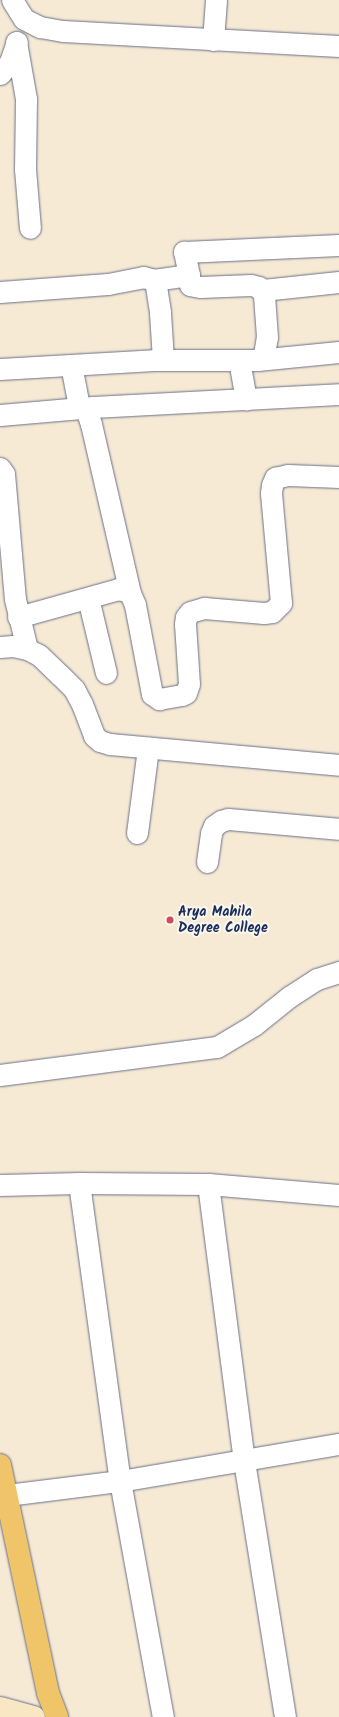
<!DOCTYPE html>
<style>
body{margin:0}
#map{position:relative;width:339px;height:1717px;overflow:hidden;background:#f6ead5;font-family:Kalam,sans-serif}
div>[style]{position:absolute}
.roads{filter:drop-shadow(0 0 1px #687088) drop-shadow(0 0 1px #687088)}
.minor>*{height:21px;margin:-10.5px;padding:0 10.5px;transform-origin:10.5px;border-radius:10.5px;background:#fff}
.secondary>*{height:22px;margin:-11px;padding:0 11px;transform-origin:11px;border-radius:11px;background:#f9e7c3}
.primary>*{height:22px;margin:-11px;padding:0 11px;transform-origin:11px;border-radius:11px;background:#f0c469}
.dots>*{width:11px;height:11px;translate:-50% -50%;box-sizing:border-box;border:2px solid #fbf7ec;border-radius:50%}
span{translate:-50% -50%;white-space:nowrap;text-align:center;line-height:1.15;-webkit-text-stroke:4px #fbf7ec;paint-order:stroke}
.poi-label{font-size:14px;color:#1b2f5e;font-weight:700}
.left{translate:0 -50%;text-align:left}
</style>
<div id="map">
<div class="roads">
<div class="minor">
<i style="left:12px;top:0;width:22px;rotate:58deg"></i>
<i style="left:24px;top:19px;width:18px;rotate:27deg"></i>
<i style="left:40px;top:27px;width:23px;rotate:10deg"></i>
<i style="left:63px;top:31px;width:276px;rotate:3.1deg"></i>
<i style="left:213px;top:40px;width:40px;rotate:-85.7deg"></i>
<i style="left:16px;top:42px;width:58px;rotate:80deg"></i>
<i style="left:26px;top:99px;width:70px;rotate:90.8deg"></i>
<i style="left:25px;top:169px;width:59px;rotate:85.2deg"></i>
<i style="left:0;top:74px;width:16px;rotate:-50deg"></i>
<i style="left:10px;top:62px;width:21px;rotate:-71deg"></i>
<i style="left:189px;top:275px;width:24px;rotate:-102deg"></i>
<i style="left:184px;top:252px;width:155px;rotate:-2.6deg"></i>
<i style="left:263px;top:290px;width:76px;rotate:-6deg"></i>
<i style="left:0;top:292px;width:108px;rotate:-4.2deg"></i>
<i style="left:108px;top:284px;width:36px;rotate:-11deg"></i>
<i style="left:143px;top:277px;width:12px;rotate:14deg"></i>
<i style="left:155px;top:280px;width:33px;rotate:81deg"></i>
<i style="left:160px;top:313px;width:47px;rotate:86.3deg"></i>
<i style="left:239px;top:360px;width:40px;rotate:80deg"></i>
<i style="left:257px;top:360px;width:82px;rotate:-5.6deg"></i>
<i style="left:71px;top:365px;width:38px;rotate:79deg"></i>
<i style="left:78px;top:402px;width:7px;rotate:63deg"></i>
<i style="left:81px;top:408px;width:3px"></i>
<i style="left:84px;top:408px;width:5px;rotate:53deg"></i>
<i style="left:87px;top:412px;width:13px;rotate:72deg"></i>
<i style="left:91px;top:424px;width:173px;rotate:77deg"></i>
<i style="left:0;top:369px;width:154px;rotate:-3.3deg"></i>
<i style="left:154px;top:360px;width:103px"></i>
<i style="left:257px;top:360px;width:9px;rotate:-36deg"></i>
<i style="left:264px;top:355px;width:18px;rotate:-81deg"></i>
<i style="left:267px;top:337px;width:42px;rotate:-94.1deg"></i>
<i style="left:264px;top:295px;width:9px;rotate:-122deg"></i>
<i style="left:259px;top:287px;width:8px;rotate:-166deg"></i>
<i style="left:251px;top:285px;width:51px;rotate:177.8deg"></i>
<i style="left:200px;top:287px;width:10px;rotate:-169deg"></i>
<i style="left:190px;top:285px;width:10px;rotate:-96deg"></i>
<i style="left:189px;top:275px;width:34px;rotate:172deg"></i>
<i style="left:0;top:415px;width:93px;rotate:-4.9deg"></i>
<i style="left:93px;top:407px;width:246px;rotate:-3deg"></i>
<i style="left:0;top:468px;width:7px;rotate:56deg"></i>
<i style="left:4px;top:474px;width:125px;rotate:85deg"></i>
<i style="left:15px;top:599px;width:51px;rotate:76.5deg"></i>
<i style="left:88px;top:598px;width:77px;rotate:76.5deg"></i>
<i style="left:18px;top:617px;width:104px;rotate:-15.6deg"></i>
<i style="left:118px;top:589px;width:8px;rotate:14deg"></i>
<i style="left:126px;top:591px;width:4px;rotate:27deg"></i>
<i style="left:130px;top:593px;width:13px;rotate:67deg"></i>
<i style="left:135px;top:605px;width:91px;rotate:79.2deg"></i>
<i style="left:152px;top:694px;width:9px;rotate:36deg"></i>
<i style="left:159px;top:699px;width:23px;rotate:-10deg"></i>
<i style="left:182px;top:695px;width:4px;rotate:-27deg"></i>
<i style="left:186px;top:693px;width:9px;rotate:-72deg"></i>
<i style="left:189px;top:684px;width:60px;rotate:-93.8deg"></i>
<i style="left:185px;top:624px;width:7px;rotate:-82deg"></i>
<i style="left:186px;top:617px;width:6px;rotate:-51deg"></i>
<i style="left:190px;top:612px;width:15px;rotate:-16deg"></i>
<i style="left:204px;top:608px;width:60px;rotate:4.8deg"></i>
<i style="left:264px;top:613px;width:8px;rotate:-7deg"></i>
<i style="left:272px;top:612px;width:13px;rotate:-45deg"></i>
<i style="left:281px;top:603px;width:110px;rotate:-95.2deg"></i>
<i style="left:271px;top:493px;width:8px;rotate:-83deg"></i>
<i style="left:272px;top:485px;width:8px;rotate:-67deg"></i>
<i style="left:275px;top:478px;width:13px;rotate:-13deg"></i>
<i style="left:288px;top:475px;width:51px;rotate:2.2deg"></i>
<i style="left:0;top:647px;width:13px;rotate:-4deg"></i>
<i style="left:13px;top:646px;width:14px;rotate:12deg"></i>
<i style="left:27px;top:649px;width:13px;rotate:27deg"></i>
<i style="left:39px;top:655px;width:29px;rotate:44deg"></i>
<i style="left:60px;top:675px;width:20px;rotate:45deg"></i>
<i style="left:74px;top:689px;width:17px;rotate:62deg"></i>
<i style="left:82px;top:704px;width:34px;rotate:69deg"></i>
<i style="left:94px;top:736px;width:8px;rotate:40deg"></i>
<i style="left:100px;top:741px;width:10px;rotate:17deg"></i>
<i style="left:110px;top:744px;width:230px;rotate:5.2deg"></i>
<i style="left:137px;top:833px;width:86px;rotate:-82.6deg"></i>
<i style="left:207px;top:862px;width:29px;rotate:-82deg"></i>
<i style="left:211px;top:833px;width:8px;rotate:-67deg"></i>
<i style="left:214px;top:826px;width:9px;rotate:-36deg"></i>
<i style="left:221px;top:821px;width:7px;rotate:-16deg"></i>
<i style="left:228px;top:819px;width:111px;rotate:5.1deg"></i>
<i style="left:0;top:1075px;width:219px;rotate:-7.4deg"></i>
<i style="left:217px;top:1047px;width:43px;rotate:-30.7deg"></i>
<i style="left:254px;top:1025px;width:45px;rotate:-38.7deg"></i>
<i style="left:289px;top:997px;width:33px;rotate:-33deg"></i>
<i style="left:317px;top:979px;width:23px;rotate:-18deg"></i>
<i style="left:79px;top:1183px;width:301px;rotate:82.2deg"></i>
<i style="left:120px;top:1481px;width:240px;rotate:79.7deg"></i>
<i style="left:208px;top:1184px;width:279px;rotate:82.6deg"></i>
<i style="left:244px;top:1461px;width:259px;rotate:80.9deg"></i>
<i style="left:0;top:1185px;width:79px;rotate:-1.5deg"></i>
<i style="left:79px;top:1183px;width:129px;rotate:0.4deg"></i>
<i style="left:208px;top:1184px;width:131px;rotate:4.8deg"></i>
<i style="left:7px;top:1495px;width:114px;rotate:-7.1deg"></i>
<i style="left:120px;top:1481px;width:222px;rotate:-9.6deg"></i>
</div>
<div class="secondary">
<i style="left:0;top:1708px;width:35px;rotate:15deg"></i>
</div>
<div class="primary">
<i style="left:0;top:1465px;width:233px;rotate:78.1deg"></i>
<i style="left:48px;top:1693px;width:26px;rotate:69deg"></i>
</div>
</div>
<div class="dots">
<i style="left:170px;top:920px;background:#d1495b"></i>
</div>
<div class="poi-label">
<span class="left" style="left:178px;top:920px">Arya Mahila<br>Degree College</span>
</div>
</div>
